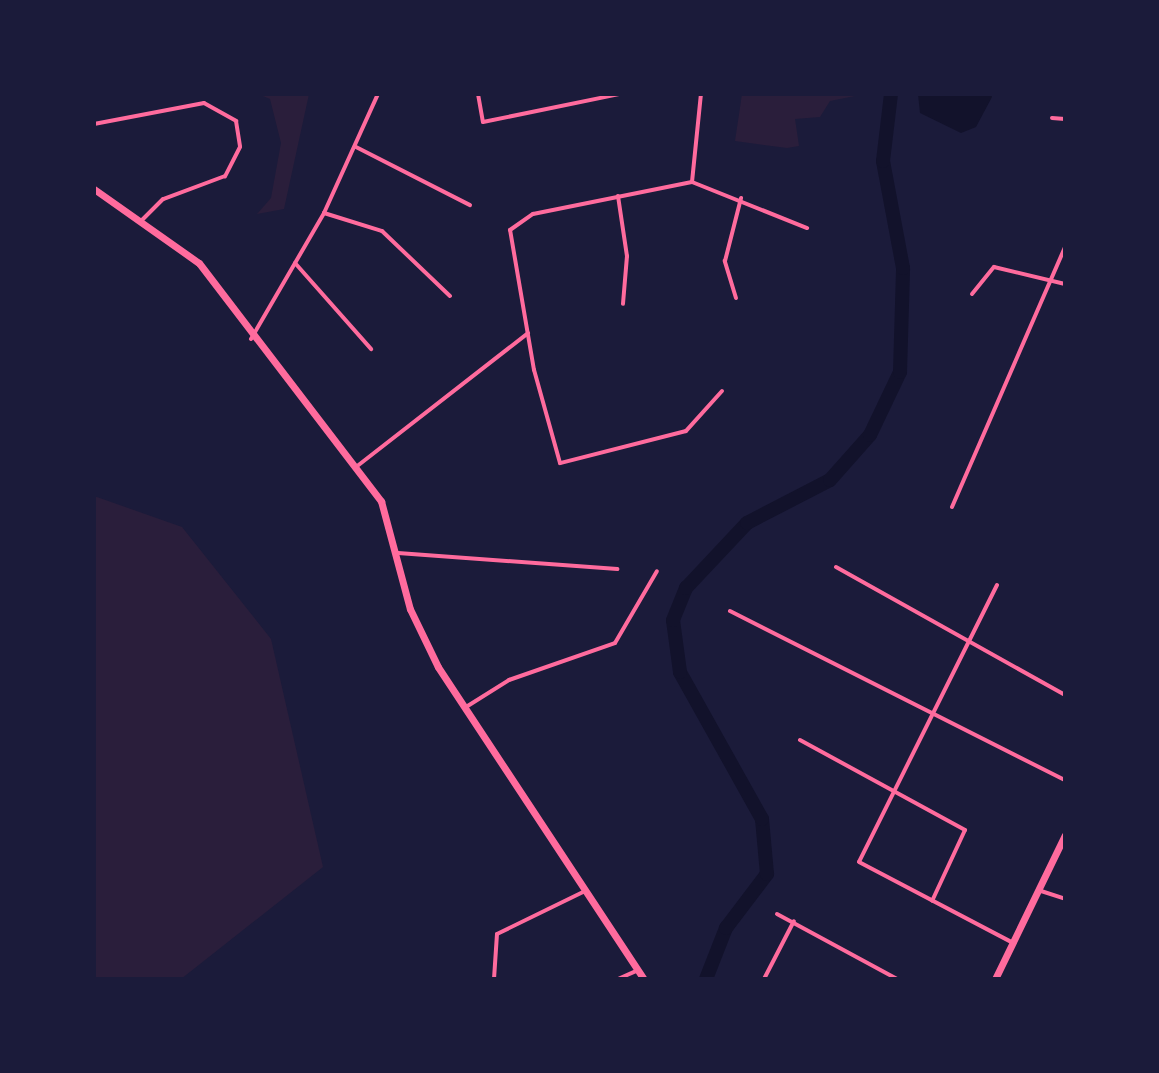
<!DOCTYPE html>
<style>
body{margin:0}
#map{position:relative;width:1159px;height:1073px;overflow:hidden;background:#1b1b3a;font-family:"Libre Baskerville",serif}
div>[style]{position:absolute}
.green>*{inset:0;background:#2a1e3b}
.water>*{inset:0;background:#12122b}
.river>*{height:14px;margin:-7px;padding:0 7px;transform-origin:7px;border-radius:7px;background:#12122b}
.minor>*{height:4px;margin:-2px;padding:0 2px;transform-origin:2px;border-radius:2px;background:#ff6b9d}
.primary>*{height:7px;margin:-3.5px;padding:0 3.5px;transform-origin:3.5px;border-radius:3.5px;background:#ff6b9d}
span{translate:-50% -50%;white-space:nowrap;text-align:center;line-height:1.15;-webkit-text-stroke:6px #1b1b3a;paint-order:stroke}
.frame{position:absolute;inset:0;border:96px solid #1b1b3a;pointer-events:none}
</style>
<div id="map">
<div class="green">
<i style="clip-path:polygon(258px 94px,309px 94px,284px 209px,257px 214px,271px 198px,281px 143px,270px 99px)"></i>
<i style="clip-path:polygon(742px 94px,865px 94px,830px 101px,820px 117px,795px 119px,799px 146px,787px 148px,735px 141px)"></i>
<i style="clip-path:polygon(94px 496px,182px 527px,271px 639px,323px 867px,181px 979px,94px 979px)"></i>
</div>
<div class="water">
<i style="clip-path:polygon(918px 94px,991px 94px,992px 97px,976px 127px,961px 133px,920px 113px)"></i>
</div>
<div class="river">
<i style="left:706px;top:979px;width:55px;rotate:-68.6deg"></i>
<i style="left:726px;top:928px;width:68px;rotate:-52.8deg"></i>
<i style="left:767px;top:874px;width:55px;rotate:-95.2deg"></i>
<i style="left:762px;top:819px;width:168px;rotate:-119.2deg"></i>
<i style="left:680px;top:672px;width:52px;rotate:-97.7deg"></i>
<i style="left:673px;top:620px;width:35px;rotate:-68deg"></i>
<i style="left:686px;top:588px;width:89px;rotate:-46.8deg"></i>
<i style="left:747px;top:523px;width:93px;rotate:-27.4deg"></i>
<i style="left:830px;top:480px;width:60px;rotate:-48.4deg"></i>
<i style="left:870px;top:435px;width:70px;rotate:-64.5deg"></i>
<i style="left:900px;top:372px;width:104px;rotate:-88.3deg"></i>
<i style="left:903px;top:268px;width:109px;rotate:-100.6deg"></i>
<i style="left:883px;top:161px;width:67px;rotate:-83.2deg"></i>
</div>
<div class="minor">
<i style="left:478px;top:94px;width:28px;rotate:80deg"></i>
<i style="left:483px;top:122px;width:140px;rotate:-11.6deg"></i>
<i style="left:1052px;top:118px;width:13px;rotate:4deg"></i>
<i style="left:94px;top:124px;width:112px;rotate:-10.8deg"></i>
<i style="left:204px;top:103px;width:37px;rotate:29deg"></i>
<i style="left:236px;top:121px;width:26px;rotate:81deg"></i>
<i style="left:240px;top:147px;width:33px;rotate:117deg"></i>
<i style="left:225px;top:176px;width:66px;rotate:159.6deg"></i>
<i style="left:163px;top:199px;width:30px;rotate:135deg"></i>
<i style="left:356px;top:147px;width:128px;rotate:27deg"></i>
<i style="left:692px;top:182px;width:88px;rotate:-84.2deg"></i>
<i style="left:618px;top:196px;width:61px;rotate:81.5deg"></i>
<i style="left:627px;top:256px;width:48px;rotate:94.8deg"></i>
<i style="left:324px;top:213px;width:61px;rotate:17.2deg"></i>
<i style="left:382px;top:231px;width:94px;rotate:43.7deg"></i>
<i style="left:295px;top:263px;width:115px;rotate:48.5deg"></i>
<i style="left:972px;top:294px;width:35px;rotate:-51deg"></i>
<i style="left:994px;top:267px;width:73px;rotate:13.5deg"></i>
<i style="left:736px;top:298px;width:39px;rotate:-107deg"></i>
<i style="left:725px;top:261px;width:65px;rotate:-75.7deg"></i>
<i style="left:251px;top:339px;width:146px;rotate:-59.9deg"></i>
<i style="left:324px;top:213px;width:131px;rotate:-65.6deg"></i>
<i style="left:722px;top:391px;width:54px;rotate:132deg"></i>
<i style="left:686px;top:431px;width:130px;rotate:165.7deg"></i>
<i style="left:560px;top:463px;width:97px;rotate:-105.6deg"></i>
<i style="left:534px;top:370px;width:142px;rotate:-99.7deg"></i>
<i style="left:510px;top:230px;width:28px;rotate:-35deg"></i>
<i style="left:533px;top:214px;width:162px;rotate:-11.4deg"></i>
<i style="left:692px;top:182px;width:124px;rotate:21.8deg"></i>
<i style="left:356px;top:467px;width:218px;rotate:-37.9deg"></i>
<i style="left:952px;top:507px;width:283px;rotate:-66.5deg"></i>
<i style="left:398px;top:553px;width:220px;rotate:4.2deg"></i>
<i style="left:836px;top:567px;width:262px;rotate:29.2deg"></i>
<i style="left:997px;top:585px;width:309px;rotate:116.5deg"></i>
<i style="left:859px;top:862px;width:174px;rotate:27.7deg"></i>
<i style="left:730px;top:611px;width:375px;rotate:26.8deg"></i>
<i style="left:466px;top:707px;width:51px;rotate:-32.1deg"></i>
<i style="left:509px;top:680px;width:112px;rotate:-19.2deg"></i>
<i style="left:615px;top:643px;width:83px;rotate:-59.7deg"></i>
<i style="left:800px;top:740px;width:188px;rotate:28.6deg"></i>
<i style="left:965px;top:830px;width:78px;rotate:114.9deg"></i>
<i style="left:1038px;top:890px;width:28px;rotate:18deg"></i>
<i style="left:777px;top:914px;width:136px;rotate:28.4deg"></i>
<i style="left:494px;top:979px;width:45px;rotate:-86.2deg"></i>
<i style="left:497px;top:934px;width:98px;rotate:-26deg"></i>
<i style="left:618px;top:979px;width:22px;rotate:-24deg"></i>
<i style="left:764px;top:979px;width:65px;rotate:-62.7deg"></i>
</div>
<div class="primary">
<i style="left:94px;top:189px;width:128px;rotate:35.2deg"></i>
<i style="left:199px;top:263px;width:300px;rotate:52.6deg"></i>
<i style="left:381px;top:501px;width:112px;rotate:75deg"></i>
<i style="left:410px;top:609px;width:64px;rotate:64.2deg"></i>
<i style="left:438px;top:667px;width:374px;rotate:56.6deg"></i>
<i style="left:995px;top:979px;width:160px;rotate:-64.1deg"></i>
</div>
<div class="frame"></div>
</div>
